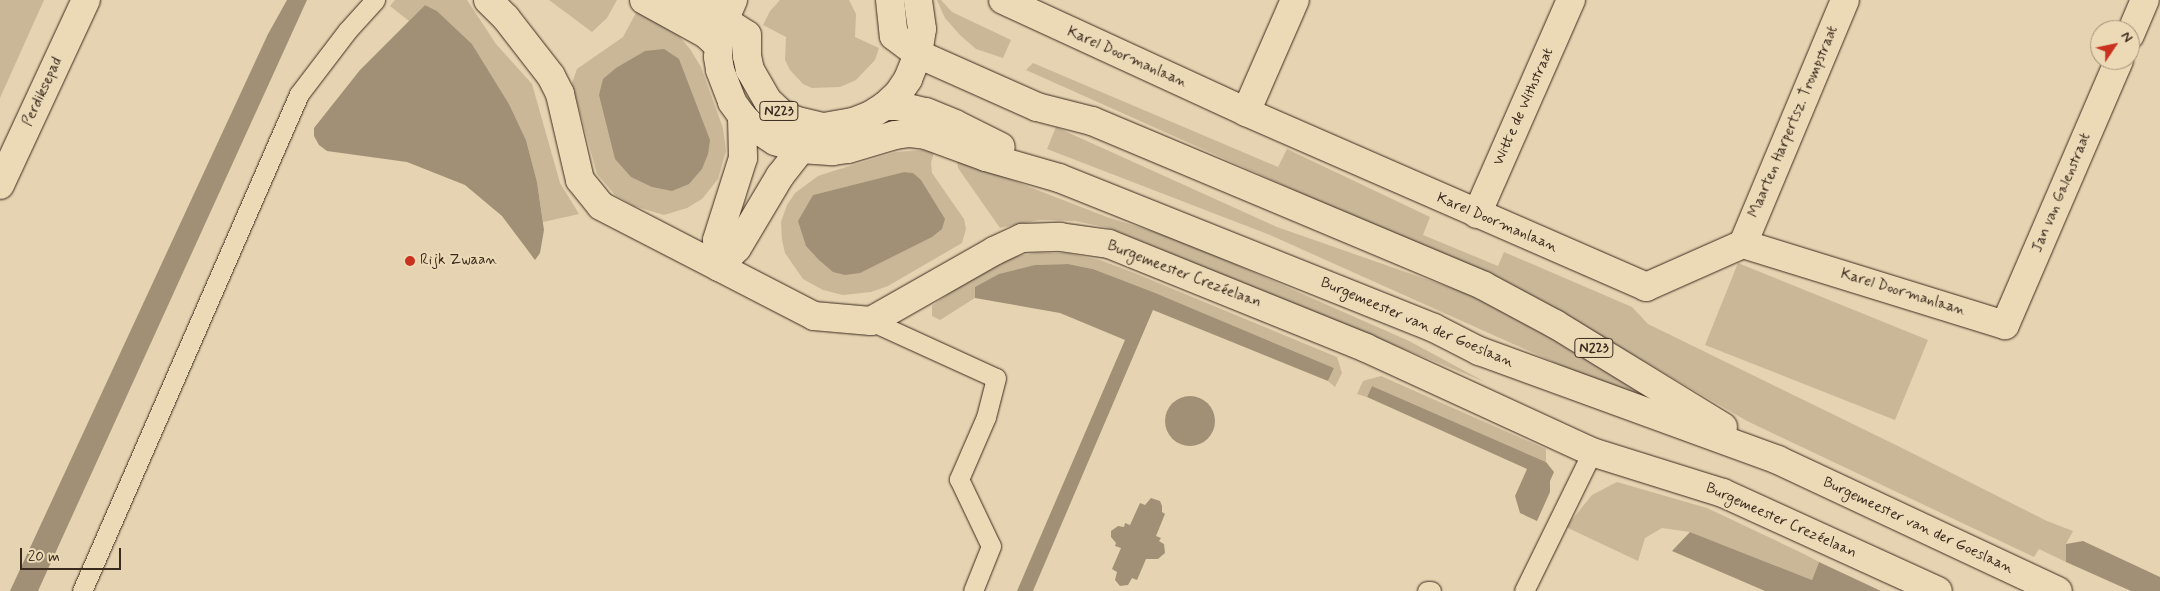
<!DOCTYPE html>
<meta charset="utf-8">
<style>
body{margin:0}
#map{position:relative;width:2160px;height:591px;overflow:hidden;background:#e5d3b1;font-family:Mynerve,sans-serif}
div>[style]{position:absolute}
.green>*{inset:0;background:#c9b798}
.water>*{inset:0;background:#a29076}
.round{border-radius:50%}
.roads{filter:drop-shadow(0 0 1px #3b2a1e) drop-shadow(0 0 1px #3b2a1e)}
.service>*{height:19px;margin:-9.5px;padding:0 9.5px;transform-origin:9.5px;border-radius:9.5px;background:#ecdab7}
.minor>*{height:28px;margin:-14px;padding:0 14px;transform-origin:14px;border-radius:14px;background:#ecdab7}
.primary>*{height:28px;margin:-14px;padding:0 14px;transform-origin:14px;border-radius:14px;background:#ecdab7}
.dots>*{width:14px;height:14px;translate:-50% -50%;box-sizing:border-box;border:2px solid #ecdab7;border-radius:50%}
span{translate:-50% -50%;white-space:nowrap;text-align:center;line-height:1.15;-webkit-text-stroke:4px #ecdab7;paint-order:stroke}
.shield-label span{padding:1px 4px;background:#ecdab7;border:1px solid;border-radius:4px;-webkit-text-stroke-width:0}
.shield-label{font-size:14px;color:#3b2a1e;font-weight:700}
.street-label{font-size:15px;color:#3b2a1e}
.poi-label{font-size:15px;color:#3b2a1e}
.left{translate:0 -50%;text-align:left}
.north{position:absolute;left:2090px;top:20px;width:50px;height:50px;box-sizing:border-box;background:#ecdab7;border:1px solid #a5947a;border-radius:50%;rotate:56deg;font-size:14px;font-weight:700;line-height:20px;text-align:center;color:#3b2a1e}
.north::after{content:'';display:block;margin:auto;width:18px;height:22px;background:#c8321e;clip-path:polygon(50% 0,100% 100%,50% 72%,0 100%)}
.scale{position:absolute;left:20px;top:548px;width:101px;height:22px;box-sizing:border-box;border:2px solid #3b2a1e;border-top:0;padding-left:6px;font-size:15px;line-height:18px;white-space:nowrap;color:#3b2a1e;-webkit-text-stroke:4px #ecdab7;paint-order:stroke}
</style>
<div id="map">
<div class="green">
<i style="clip-path:polygon(0 0,44px 0,0 98px)"></i>
<i style="clip-path:polygon(395px 0,467px 0,496px 44px,532px 84px,560px 183px,579px 214px,543px 222px,537px 182px,526px 140px,509px 104px,472px 44px,437px 11px,425px 5px,409px 21px,390px 6px)"></i>
<i style="clip-path:polygon(549px 0,617px 0,607px 18px,592px 32px)"></i>
<i style="clip-path:polygon(780px 0,849px 0,856px 14px,855px 37px,879px 48px,875px 60px,856px 80px,840px 87px,812px 88px,803px 84px,790px 70px,785px 60px,786px 37px,763px 25px,770px 11px)"></i>
<i style="clip-path:polygon(937px 0,941px 0,952px 12px,1011px 40px,1003px 58px,976px 49px,960px 35px,945px 18px)"></i>
<i style="clip-path:polygon(638px 9px,679px 36px,690px 49px,701px 67px,723px 128px,726px 151px,718px 179px,702px 199px,687px 208px,664px 215px,634px 206px,615px 195px,597px 174px,572px 83px,577px 69px,623px 37px)"></i>
<i style="clip-path:polygon(1033px 63px,1278px 167px,1287px 149px,1430px 217px,1423px 235px,1498px 266px,1504px 252px,1632px 307px,1648px 324px,1900px 447px,2047px 521px,2073px 531px,2066px 544px,2066px 562px,2039px 549px,2034px 557px,1747px 421px,1609px 341px,1464px 266px,1026px 70px)"></i>
<i style="clip-path:polygon(1056px 127px,1277px 227px,1480px 298px,1653px 391px,1645px 403px,1270px 235px,1047px 149px)"></i>
<i style="clip-path:polygon(evenodd,923px 150px,934px 152px,931px 163px,932px 173px,964px 219px,966px 229px,962px 243px,888px 286px,871px 292px,843px 295px,823px 290px,803px 279px,785px 253px,782px 240px,781px 222px,787px 205px,795px 193px,818px 176px,830px 172px,896px 152px,923px 150px,904px 172px,912px 173px,810px 201px,813px 195px,904px 172px)"></i>
<i style="clip-path:polygon(957px 159px,1107px 217px,1183px 241px,1409px 341px,1485px 382px,1109px 228px,1075px 221px,1039px 220px,1000px 228px,958px 168px)"></i>
<i style="clip-path:polygon(1036px 253px,1066px 253px,1100px 260px,1132px 272px,1337px 357px,1342px 373px,1335px 387px,1328px 381px,1334px 368px,1153px 292px,1093px 269px,1068px 264px,1035px 265px,975px 287px,975px 298px,940px 320px,932px 316px,932px 306px,977px 273px,1012px 257px)"></i>
<i style="clip-path:polygon(1738px 263px,1928px 340px,1895px 420px,1705px 345px)"></i>
<i style="clip-path:polygon(1381px 376px,1546px 449px,1546px 462px,1372px 386px,1367px 397px,1357px 394px,1363px 381px)"></i>
<i style="clip-path:polygon(1617px 482px,1707px 508px,1804px 554px,1819px 562px,1812px 580px,1690px 532px,1662px 528px,1645px 538px,1638px 561px,1566px 527px,1592px 495px)"></i>
</div>
<div class="water">
<i style="clip-path:polygon(287px 0,307px 0,38px 591px,10px 591px,268px 34px)"></i>
<i style="clip-path:polygon(425px 5px,437px 11px,472px 44px,509px 104px,526px 140px,537px 182px,544px 230px,540px 253px,535px 260px,502px 216px,465px 185px,407px 162px,327px 151px,319px 145px,314px 136px,314px 128px,360px 70px)"></i>
<i style="clip-path:polygon(664px 49px,679px 59px,710px 140px,708px 154px,702px 169px,689px 184px,672px 191px,652px 187px,631px 177px,615px 159px,599px 95px,603px 79px,616px 68px,645px 51px)"></i>
<i style="clip-path:polygon(904px 172px,913px 173px,921px 180px,945px 219px,942px 229px,932px 237px,860px 273px,845px 275px,833px 272px,819px 260px,806px 246px,798px 221px,813px 195px)"></i>
<i style="clip-path:polygon(1068px 264px,1093px 269px,1153px 292px,1334px 368px,1328px 381px,1153px 310px,1033px 591px,1017px 591px,1125px 340px,1060px 313px,975px 298px,975px 287px,999px 274px,1035px 265px)"></i>
<i style="clip-path:polygon(1372px 386px,1546px 462px,1554px 472px,1550px 481px,1550px 492px,1537px 521px,1520px 513px,1515px 496px,1527px 469px,1367px 397px)"></i>
<i class="round" style="left:1165px;top:396px;width:50px;height:50px"></i>
<i style="clip-path:polygon(1151px 498px,1160px 501px,1162px 506px,1162px 512px,1165px 514px,1156px 536px,1161px 538px,1159px 541px,1164px 544px,1165px 553px,1158px 559px,1146px 559px,1137px 580px,1132px 578px,1128px 585px,1120px 586px,1115px 580px,1117px 572px,1112px 569px,1121px 548px,1115px 546px,1116px 543px,1111px 537px,1111px 531px,1118px 526px,1124px 527px,1125px 523px,1130px 525px,1140px 503px,1145px 505px)"></i>
<i style="clip-path:polygon(1690px 532px,1812px 580px,1819px 562px,1881px 591px,1765px 591px,1672px 551px)"></i>
<i style="clip-path:polygon(2083px 541px,2160px 577px,2160px 591px,2131px 591px,2066px 562px,2066px 544px)"></i>
</div>
<div class="roads">
<div class="service">
<i style="left:871px;top:321px;width:137px;rotate:24.5deg"></i>
<i style="left:996px;top:378px;width:40px;rotate:104.4deg"></i>
<i style="left:986px;top:417px;width:68px;rotate:113.5deg"></i>
<i style="left:959px;top:479px;width:74px;rotate:64.5deg"></i>
<i style="left:991px;top:546px;width:48px;rotate:111.8deg"></i>
<i style="left:82px;top:591px;width:542px;rotate:-66.41deg"></i>
<i style="left:299px;top:94px;width:79px;rotate:-52.7deg"></i>
<i style="left:347px;top:31px;width:42px;rotate:-47.9deg"></i>
<i style="left:1427px;top:591px;width:4px"></i>
<i style="left:1524px;top:591px;width:155px;rotate:-63.9deg"></i>
</div>
<div class="minor">
<i style="left:488px;top:0;width:25px;rotate:45deg"></i>
<i style="left:506px;top:18px;width:73px;rotate:52.2deg"></i>
<i style="left:551px;top:76px;width:20px;rotate:63deg"></i>
<i style="left:560px;top:94px;width:88px;rotate:76.9deg"></i>
<i style="left:580px;top:180px;width:33px;rotate:51deg"></i>
<i style="left:601px;top:206px;width:240px;rotate:27.3deg"></i>
<i style="left:814px;top:316px;width:57px;rotate:5deg"></i>
<i style="left:871px;top:321px;width:142px;rotate:-29.6deg"></i>
<i style="left:994px;top:251px;width:31px;rotate:-25deg"></i>
<i style="left:1022px;top:238px;width:38px;rotate:-2deg"></i>
<i style="left:1060px;top:237px;width:49px;rotate:8.1deg"></i>
<i style="left:1109px;top:244px;width:277px;rotate:22deg"></i>
<i style="left:1366px;top:348px;width:249px;rotate:24.7deg"></i>
<i style="left:1592px;top:452px;width:137px;rotate:17.4deg"></i>
<i style="left:1723px;top:493px;width:236px;rotate:24.5deg"></i>
<i style="left:1003px;top:0;width:268px;rotate:24.7deg"></i>
<i style="left:1246px;top:112px;width:437px;rotate:23.6deg"></i>
<i style="left:1646px;top:287px;width:106px;rotate:-23.9deg"></i>
<i style="left:1743px;top:244px;width:274px;rotate:17.2deg"></i>
<i style="left:2005px;top:325px;width:288px;rotate:-66.7deg"></i>
<i style="left:2130px;top:35px;width:38px;rotate:-67deg"></i>
<i style="left:1246px;top:112px;width:122px;rotate:-66.4deg"></i>
<i style="left:0;top:185px;width:204px;rotate:-65.1deg"></i>
<i style="left:1477px;top:214px;width:234px;rotate:-66.3deg"></i>
<i style="left:1743px;top:244px;width:264px;rotate:-67.3deg"></i>
<i style="left:719px;top:267px;width:27px;rotate:-94deg"></i>
<i style="left:717px;top:240px;width:86px;rotate:-72.4deg"></i>
<i style="left:743px;top:158px;width:42px;rotate:-91.4deg"></i>
<i style="left:719px;top:267px;width:26px;rotate:-47deg"></i>
<i style="left:737px;top:248px;width:84px;rotate:-59.2deg"></i>
<i style="left:780px;top:176px;width:34px;rotate:-52deg"></i>
</div>
<div class="primary">
<i style="left:644px;top:0;width:71px;rotate:28.7deg"></i>
<i style="left:706px;top:34px;width:16px;rotate:43deg"></i>
<i style="left:685px;top:0;width:31px;rotate:25deg"></i>
<i style="left:713px;top:13px;width:40px;rotate:32.9deg"></i>
<i style="left:747px;top:35px;width:21px;rotate:90deg"></i>
<i style="left:747px;top:56px;width:14px;rotate:78deg"></i>
<i style="left:750px;top:70px;width:36px;rotate:60deg"></i>
<i style="left:768px;top:101px;width:18px;rotate:43deg"></i>
<i style="left:781px;top:113px;width:18px;rotate:27deg"></i>
<i style="left:797px;top:121px;width:28px;rotate:13deg"></i>
<i style="left:824px;top:127px;width:29px;rotate:-10deg"></i>
<i style="left:853px;top:122px;width:17px;rotate:-21deg"></i>
<i style="left:869px;top:116px;width:19px;rotate:-32deg"></i>
<i style="left:885px;top:106px;width:18px;rotate:-43deg"></i>
<i style="left:898px;top:94px;width:18px;rotate:-56deg"></i>
<i style="left:908px;top:79px;width:27px;rotate:-68deg"></i>
<i style="left:918px;top:54px;width:25px;rotate:-81deg"></i>
<i style="left:922px;top:29px;width:29px;rotate:-98deg"></i>
<i style="left:733px;top:0;width:34px;rotate:113deg"></i>
<i style="left:720px;top:31px;width:26px;rotate:94deg"></i>
<i style="left:718px;top:57px;width:13px;rotate:81deg"></i>
<i style="left:720px;top:70px;width:34px;rotate:69deg"></i>
<i style="left:732px;top:102px;width:17px;rotate:54deg"></i>
<i style="left:742px;top:116px;width:14px;rotate:45deg"></i>
<i style="left:752px;top:126px;width:27px;rotate:33deg"></i>
<i style="left:775px;top:141px;width:27px;rotate:17deg"></i>
<i style="left:801px;top:149px;width:32px;rotate:4deg"></i>
<i style="left:833px;top:151px;width:15px;rotate:-8deg"></i>
<i style="left:848px;top:149px;width:49px;rotate:-16.6deg"></i>
<i style="left:895px;top:135px;width:15px;rotate:-8deg"></i>
<i style="left:910px;top:133px;width:16px;rotate:7deg"></i>
<i style="left:926px;top:135px;width:64px;rotate:20.1deg"></i>
<i style="left:986px;top:157px;width:76px;rotate:16deg"></i>
<i style="left:1059px;top:178px;width:404px;rotate:21.8deg"></i>
<i style="left:1434px;top:328px;width:51px;rotate:27.1deg"></i>
<i style="left:1479px;top:351px;width:318px;rotate:20deg"></i>
<i style="left:1778px;top:460px;width:309px;rotate:25.1deg"></i>
<i style="left:890px;top:0;width:36px;rotate:84deg"></i>
<i style="left:894px;top:36px;width:30px;rotate:37deg"></i>
<i style="left:918px;top:54px;width:130px;rotate:24deg"></i>
<i style="left:1037px;top:107px;width:57px;rotate:14.3deg"></i>
<i style="left:1092px;top:121px;width:425px;rotate:22.8deg"></i>
<i style="left:1484px;top:286px;width:81px;rotate:28.2deg"></i>
<i style="left:1555px;top:324px;width:197px;rotate:31.5deg"></i>
<i style="left:885px;top:106px;width:14px"></i>
<i style="left:899px;top:106px;width:28px;rotate:13deg"></i>
<i style="left:926px;top:112px;width:31px;rotate:22deg"></i>
<i style="left:955px;top:124px;width:51px;rotate:26.6deg"></i>
</div>
</div>
<div class="dots">
<i style="left:410px;top:261px;background:#c8321e"></i>
</div>
<div class="shield-label">
<span style="left:779px;top:111px">N223</span>
<span style="left:1594px;top:348px">N223</span>
</div>
<div class="street-label">
<span style="left:1127px;top:58px;rotate:24deg">Karel Doormanlaan</span>
<span style="left:43px;top:92px;rotate:-65deg">Perdiksepad</span>
<span style="left:1524px;top:107px;rotate:-66deg">Witte de Withstraat</span>
<span style="left:1794px;top:122px;rotate:-67deg">Maarten Harpertsz. Trompstraat</span>
<span style="left:2062px;top:193px;rotate:-67deg">Jan van Galenstraat</span>
<span style="left:1497px;top:223px;rotate:23deg">Karel Doormanlaan</span>
<span style="left:1184px;top:275px;rotate:21deg">Burgemeester Crezéelaan</span>
<span style="left:1903px;top:293px;rotate:17deg">Karel Doormanlaan</span>
<span style="left:1417px;top:323px;rotate:23deg">Burgemeester van der Goeslaan</span>
<span style="left:1781px;top:521px;rotate:24deg">Burgemeester Crezéelaan</span>
<span style="left:1918px;top:526px;rotate:25deg">Burgemeester van der Goeslaan</span>
</div>
<div class="poi-label">
<span class="left" style="left:420px;top:261px">Rijk Zwaan</span>
</div>
<div class="north">N</div>
<div class="scale">20 m</div>
</div>
